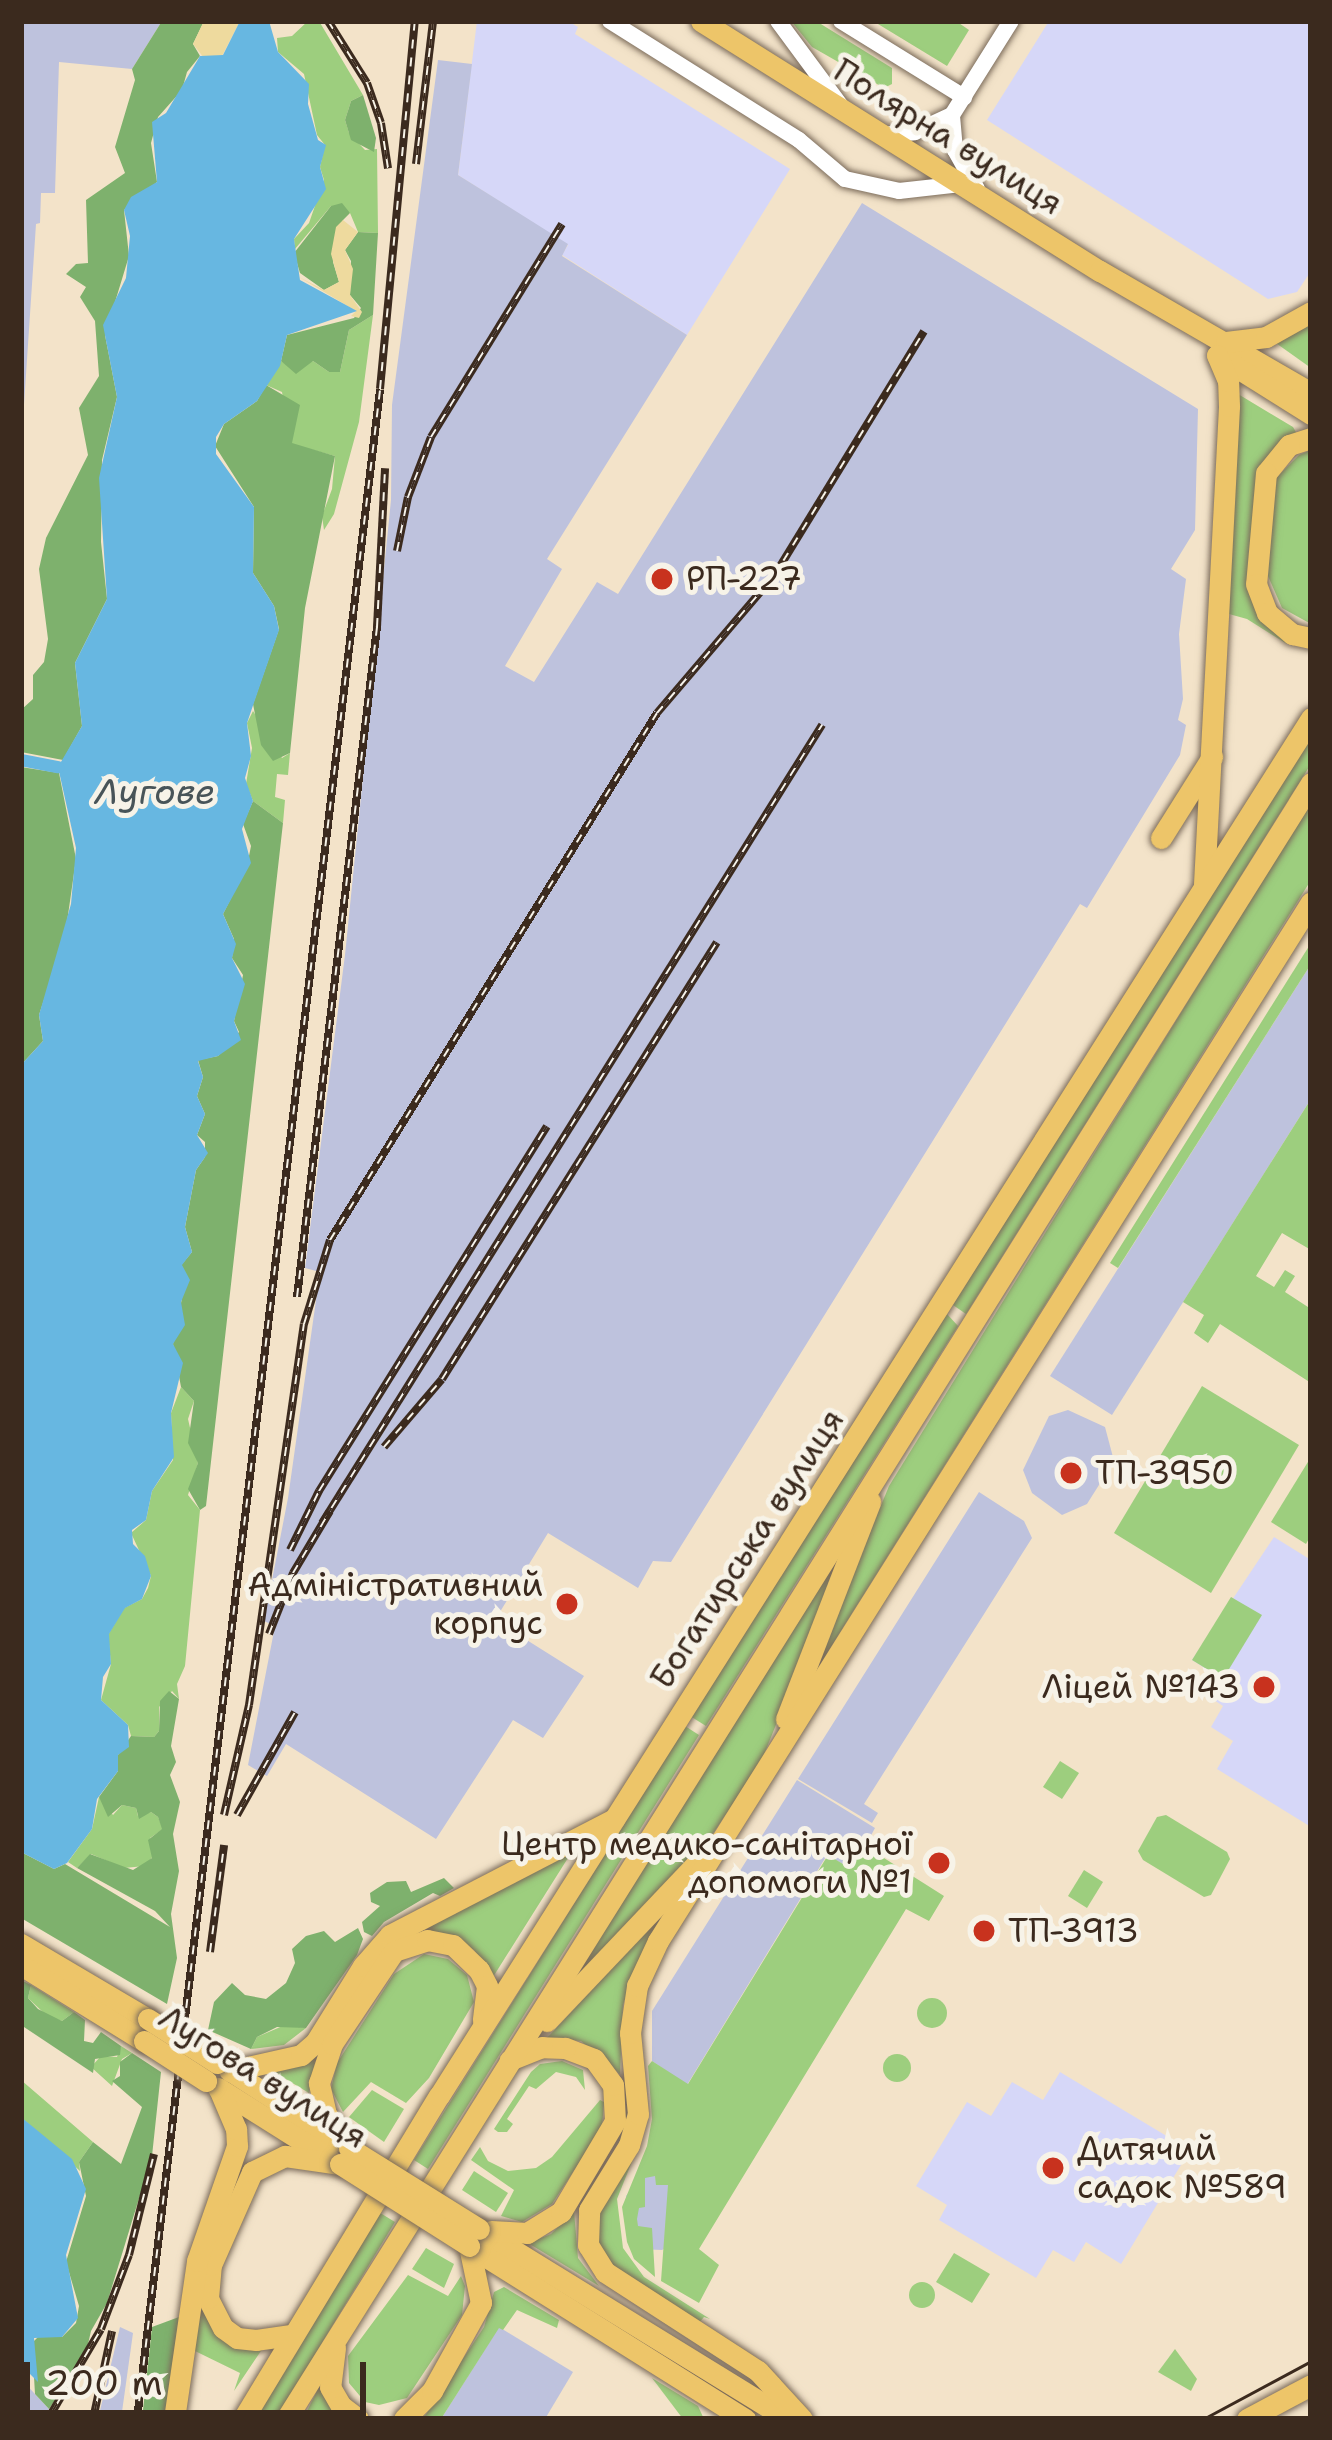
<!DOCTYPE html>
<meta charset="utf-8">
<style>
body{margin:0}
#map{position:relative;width:1332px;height:2440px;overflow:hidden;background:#f3e3c9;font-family:"Shantell Sans",sans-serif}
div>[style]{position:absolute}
.built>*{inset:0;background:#d6d7f8}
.industrial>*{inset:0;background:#bec2dd}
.green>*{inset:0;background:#9dce7e}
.round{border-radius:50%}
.forest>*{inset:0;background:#7eb16d}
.sand>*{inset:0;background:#eeda9e}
.water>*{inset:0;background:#67b7e1}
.canal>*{height:12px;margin:-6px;padding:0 6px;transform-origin:6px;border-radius:6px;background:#67b7e1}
.roads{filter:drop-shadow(0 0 3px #7b6b5a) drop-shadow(0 0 3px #7b6b5a)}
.minor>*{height:16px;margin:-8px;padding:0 8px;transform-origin:8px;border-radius:8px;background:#fff}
.major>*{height:21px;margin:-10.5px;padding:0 10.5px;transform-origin:10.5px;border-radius:10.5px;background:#edc569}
.tram>*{height:3px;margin:-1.5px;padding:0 1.5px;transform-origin:1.5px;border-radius:1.5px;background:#3b2a1e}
.rail>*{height:8px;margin-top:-4px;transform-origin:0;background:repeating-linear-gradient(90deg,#f7f3e8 0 9px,#3b2a1e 0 18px);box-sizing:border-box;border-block:3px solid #3b2a1e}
.bridges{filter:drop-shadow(0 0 3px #7b6b5a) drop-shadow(0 0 3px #7b6b5a)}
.major-bridge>*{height:21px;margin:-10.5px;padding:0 10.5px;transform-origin:10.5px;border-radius:10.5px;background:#edc569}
.dots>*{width:33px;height:33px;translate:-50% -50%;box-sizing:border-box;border:6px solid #f7f3e8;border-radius:50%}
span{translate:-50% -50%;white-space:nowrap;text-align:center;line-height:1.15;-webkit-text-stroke:10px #f7f3e8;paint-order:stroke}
.street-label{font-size:33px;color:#3b2a1e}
.poi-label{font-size:33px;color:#3b2a1e}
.left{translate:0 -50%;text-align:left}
.right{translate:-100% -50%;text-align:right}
.water-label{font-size:36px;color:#485458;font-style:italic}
.frame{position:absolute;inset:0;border:24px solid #3b2a1e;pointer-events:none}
.scale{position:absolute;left:24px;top:2362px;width:342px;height:54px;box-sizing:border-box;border:6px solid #3b2a1e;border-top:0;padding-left:15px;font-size:36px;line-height:42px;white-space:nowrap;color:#3b2a1e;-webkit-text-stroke:9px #f7f3e8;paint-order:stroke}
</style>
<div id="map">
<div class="built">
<i style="clip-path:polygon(477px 21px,568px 21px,578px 27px,575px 34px,790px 169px,687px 335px,562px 255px,568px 245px,458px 175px)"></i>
<i style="clip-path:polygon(1049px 21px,1311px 21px,1311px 271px,1297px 292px,1268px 299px,987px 120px)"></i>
<i style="clip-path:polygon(1274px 1537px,1311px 1560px,1311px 1827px,1217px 1769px,1233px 1741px,1211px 1727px,1223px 1706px,1211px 1698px,1222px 1679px,1192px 1660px)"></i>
<i style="clip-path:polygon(1060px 2072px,1190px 2150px,1121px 2264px,1086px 2242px,1074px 2262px,1053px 2250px,1036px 2278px,939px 2220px,947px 2205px,916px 2186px,967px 2102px,991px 2116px,1012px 2082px,1043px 2100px)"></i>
</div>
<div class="industrial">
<i style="clip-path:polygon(21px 21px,162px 21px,132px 69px,59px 62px,55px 193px,41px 193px,40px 223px,36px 224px,21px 450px)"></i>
<i style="clip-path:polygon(438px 60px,472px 64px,458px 175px,568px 244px,562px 256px,687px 335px,547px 559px,562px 569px,505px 666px,534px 682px,597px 582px,618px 594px,862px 203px,1198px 409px,1195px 530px,1171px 569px,1186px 579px,1179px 634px,1183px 699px,1178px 720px,1186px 725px,1180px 755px,1087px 908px,1080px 904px,671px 1562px,653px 1561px,638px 1588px,548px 1533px,495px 1620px,584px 1676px,543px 1738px,513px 1720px,436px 1839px,286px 1744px,267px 1776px,248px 1765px,275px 1626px,264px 1621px,288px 1498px,320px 1272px,305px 1268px,345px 955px,391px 500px,392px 405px)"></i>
<i style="clip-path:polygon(1311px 964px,1311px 1099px,1112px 1415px,1050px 1376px)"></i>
<i style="clip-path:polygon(1068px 1410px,1105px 1427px,1114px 1461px,1087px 1504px,1062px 1515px,1032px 1493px,1023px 1470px,1049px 1416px)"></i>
<i style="clip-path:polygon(979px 1492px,1024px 1521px,1032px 1538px,864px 1804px,878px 1813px,872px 1823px,798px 1779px)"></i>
<i style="clip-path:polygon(797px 1780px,875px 1828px,860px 1856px,843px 1864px,827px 1855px,687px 2085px,652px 2061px,652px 2011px)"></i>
<i style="clip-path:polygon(667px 2147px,674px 2243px,662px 2250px,638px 2249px,626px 2196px)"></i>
<i style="clip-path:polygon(120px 2327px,133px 2333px,121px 2419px,98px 2419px)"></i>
<i style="clip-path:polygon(499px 2327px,573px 2372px,545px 2419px,441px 2419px)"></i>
<i style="clip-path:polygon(21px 2379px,49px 2409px,41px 2419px,21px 2419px)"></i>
</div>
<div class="green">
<i style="clip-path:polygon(308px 21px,319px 21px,363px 95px,351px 101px,345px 120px,349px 133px,365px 150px,377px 149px,378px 233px,358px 232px,350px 213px,331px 206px,295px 249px,294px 239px,309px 223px,324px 180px,320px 167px,325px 145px,317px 135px,304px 74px,278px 52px,277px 38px,292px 36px)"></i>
<i style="clip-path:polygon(791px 21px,816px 21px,892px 68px,892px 84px,884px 88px,812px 47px)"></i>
<i style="clip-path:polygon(873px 21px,956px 21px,969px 30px,947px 66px)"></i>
<i style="clip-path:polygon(373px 315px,359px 422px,334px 514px,324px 530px,322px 516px,332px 489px,335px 456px,291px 444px,282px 392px,266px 385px,281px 361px,292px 368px,313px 361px,329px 372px,340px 372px,349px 330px)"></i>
<i style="clip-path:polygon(1311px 320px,1311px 368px,1273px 341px)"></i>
<i style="clip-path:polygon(1238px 394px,1293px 427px,1297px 434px,1275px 449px,1252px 597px,1287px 644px,1247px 619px,1229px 614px)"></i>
<i style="clip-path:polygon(1311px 450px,1311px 624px,1282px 608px,1268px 576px,1276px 478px,1299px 455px)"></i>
<i style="clip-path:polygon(253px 711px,282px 758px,290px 753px,288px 775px,277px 774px,275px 797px,285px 800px,283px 823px,253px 801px,246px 784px,252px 748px,247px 723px)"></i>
<i style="clip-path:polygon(1311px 732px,1311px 764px,966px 1314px,953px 1305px)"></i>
<i style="clip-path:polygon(1311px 802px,1311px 880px,807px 1685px,889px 1486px)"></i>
<i style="clip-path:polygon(1311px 943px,1311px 964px,1118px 1268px,1110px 1263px)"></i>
<i style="clip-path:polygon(1311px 1099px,1311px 1250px,1282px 1233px,1256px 1276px,1274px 1287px,1285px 1270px,1295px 1276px,1285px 1292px,1311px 1309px,1311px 1383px,1220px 1324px,1208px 1343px,1194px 1333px,1204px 1315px,1183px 1302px)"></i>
<i style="clip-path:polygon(947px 1314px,958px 1326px,706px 1726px,690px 1716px)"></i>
<i style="clip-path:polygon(1202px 1386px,1299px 1445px,1211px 1593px,1114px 1533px)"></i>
<i style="clip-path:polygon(181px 1387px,194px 1401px,188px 1419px,198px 1463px,188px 1495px,200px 1510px,185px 1666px,177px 1684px,179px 1699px,172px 1691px,159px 1707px,159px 1731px,154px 1737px,131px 1736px,128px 1725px,101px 1700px,111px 1664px,108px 1635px,124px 1608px,142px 1599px,148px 1588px,151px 1576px,131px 1533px,146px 1520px,152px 1491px,173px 1460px,171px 1413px)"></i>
<i style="clip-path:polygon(1311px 1457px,1311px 1535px,1306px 1544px,1271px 1522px)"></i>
<i style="clip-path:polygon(855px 1528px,761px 1762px,714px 1832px,559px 1997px)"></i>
<i style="clip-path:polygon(1231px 1597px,1262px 1615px,1223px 1679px,1192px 1660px)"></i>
<i style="clip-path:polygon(685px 1726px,699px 1735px,428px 2169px,414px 2160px)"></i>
<i style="clip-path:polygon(1060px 1761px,1079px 1773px,1062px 1799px,1043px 1787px)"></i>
<i style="clip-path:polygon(99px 1797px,113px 1815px,122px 1805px,136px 1808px,138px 1816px,151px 1812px,158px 1817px,163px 1829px,150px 1838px,154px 1855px,145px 1866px,124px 1868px,91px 1854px,77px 1868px,68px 1862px,92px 1829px)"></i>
<i style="clip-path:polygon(1166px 1815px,1227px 1852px,1230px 1859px,1211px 1895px,1204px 1897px,1143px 1860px,1138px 1851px,1157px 1817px)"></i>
<i style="clip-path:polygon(865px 1846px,944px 1896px,929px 1921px,906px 1909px,699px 2249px,719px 2265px,699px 2303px,661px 2281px,668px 2185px,656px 2185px,655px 2176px,645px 2178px,645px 2207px,639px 2208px,637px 2219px,638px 2226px,652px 2228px,655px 2277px,634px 2259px,627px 2242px,622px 2207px,647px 2146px,652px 2119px,648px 2066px,652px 2061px,688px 2084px,828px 1855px,843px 1864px,850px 1851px,859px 1855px)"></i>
<i style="clip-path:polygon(573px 1850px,493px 1977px,474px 1950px,451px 1935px,408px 1933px)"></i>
<i style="clip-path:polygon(1084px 1870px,1103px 1882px,1087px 1908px,1068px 1896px)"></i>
<i style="clip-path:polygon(668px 1908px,636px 1966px,623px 2005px,620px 2074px,581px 2041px,547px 2038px)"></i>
<i style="clip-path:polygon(424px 1954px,448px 1959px,467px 1975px,474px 2002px,429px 2078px,406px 2103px,371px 2082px,343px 2112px,331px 2089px,337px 2063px,394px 1974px)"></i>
<i style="clip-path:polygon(31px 1985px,74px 2012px,62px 2021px,47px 2016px,28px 1998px)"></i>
<i class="round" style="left:917px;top:1998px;width:30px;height:30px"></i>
<i style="clip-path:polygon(285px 2025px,306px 2028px,284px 2045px,251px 2049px,257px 2037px)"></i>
<i style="clip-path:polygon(121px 2046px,132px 2053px,122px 2059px,112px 2086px,91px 2067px,101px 2056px,117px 2057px)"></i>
<i style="clip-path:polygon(317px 2053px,309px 2093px,274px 2072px,288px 2067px)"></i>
<i class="round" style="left:883px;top:2054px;width:28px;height:28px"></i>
<i style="clip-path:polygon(562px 2061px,583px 2070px,585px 2090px,576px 2077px,556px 2072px,536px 2089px,529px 2086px,507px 2119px,513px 2124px,507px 2132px,498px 2132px,494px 2129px,531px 2072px,540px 2064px)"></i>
<i style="clip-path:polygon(21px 2080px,93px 2142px,79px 2162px,80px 2171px,21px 2117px)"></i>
<i style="clip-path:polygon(372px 2090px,404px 2109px,384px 2142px,349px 2117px)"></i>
<i style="clip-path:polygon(600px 2100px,604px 2102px,602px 2128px,552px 2204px,522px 2222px,501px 2216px,514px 2190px,471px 2160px,480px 2147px,488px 2161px,508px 2171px,536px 2168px,552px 2157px)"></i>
<i style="clip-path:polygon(637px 2149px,617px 2199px,623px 2248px,644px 2277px,710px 2319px,704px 2317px,698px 2324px,600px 2256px,594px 2221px)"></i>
<i style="clip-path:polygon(474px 2171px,508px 2193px,496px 2212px,462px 2190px)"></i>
<i style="clip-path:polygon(377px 2211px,395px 2222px,276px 2419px,255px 2419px)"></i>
<i style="clip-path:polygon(574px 2211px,578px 2258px,599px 2286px,528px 2243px,551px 2234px)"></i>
<i style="clip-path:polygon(426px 2248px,454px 2264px,444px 2288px,412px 2269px)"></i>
<i style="clip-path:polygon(954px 2253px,990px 2274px,972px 2303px,936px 2282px)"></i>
<i style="clip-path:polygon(408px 2275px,448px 2296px,461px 2276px,465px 2286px,462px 2315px,407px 2398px,379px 2405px,365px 2402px,349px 2383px,348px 2356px)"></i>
<i class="round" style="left:909px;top:2282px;width:26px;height:26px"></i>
<i style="clip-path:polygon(504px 2287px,559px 2320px,557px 2328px,517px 2310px,503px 2330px,499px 2328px,441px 2419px,423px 2419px,484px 2327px,494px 2292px)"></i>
<i style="clip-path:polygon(200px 2307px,217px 2333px,265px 2345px,234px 2391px,240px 2373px,195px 2351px,192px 2331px)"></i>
<i style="clip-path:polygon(1175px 2349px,1197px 2379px,1191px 2391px,1158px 2372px)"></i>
<i style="clip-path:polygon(652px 2378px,698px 2406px,704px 2419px,683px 2419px)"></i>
<i style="clip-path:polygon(323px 2379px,346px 2419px,303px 2419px)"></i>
</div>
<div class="forest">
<i style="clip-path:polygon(162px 21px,204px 21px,193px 44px,200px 56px,187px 72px,182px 90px,158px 117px,151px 143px,157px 182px,124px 210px,129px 256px,105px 335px,117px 397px,102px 460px,101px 542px,107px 599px,75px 663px,82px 726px,63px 760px,21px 752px,21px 710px,33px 699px,33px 675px,44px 662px,48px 639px,39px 569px,46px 538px,88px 455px,79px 408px,99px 376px,95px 321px,80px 297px,86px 287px,66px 274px,76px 264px,88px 263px,86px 200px,125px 173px,115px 147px,135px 80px,132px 69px)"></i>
<i style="clip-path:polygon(363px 95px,376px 138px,374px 152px,351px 140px,345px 120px,351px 101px)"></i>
<i style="clip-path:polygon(342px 203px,350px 213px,343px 220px,333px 262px,339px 282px,324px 290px,300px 273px,294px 253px,331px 206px)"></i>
<i style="clip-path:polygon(358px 232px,378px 233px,373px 315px,349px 330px,340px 372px,329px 372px,313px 361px,296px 374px,281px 361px,287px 335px,354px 318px,361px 308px,350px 295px,351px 261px,345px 250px)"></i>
<i style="clip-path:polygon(266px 385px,300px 405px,292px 443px,335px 456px,305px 608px,290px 753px,273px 761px,261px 745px,253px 704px,279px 629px,274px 606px,253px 573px,254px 507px,215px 446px,224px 424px,257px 401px)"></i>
<i style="clip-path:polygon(21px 767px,59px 773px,76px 859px,65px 936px,39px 1015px,43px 1041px,21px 1065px)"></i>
<i style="clip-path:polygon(253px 801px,283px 823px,206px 1506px,200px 1510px,188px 1489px,198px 1463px,188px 1443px,194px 1401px,181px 1387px,173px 1344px,182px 1298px,182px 1264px,192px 1252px,185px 1227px,196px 1170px,205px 1157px,205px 1142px,197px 1135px,205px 1114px,197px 1096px,203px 1077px,198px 1060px,218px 1056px,239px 1032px,234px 1021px,243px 975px,232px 958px,234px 939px,223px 914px,247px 866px,251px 846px,243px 824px)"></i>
<i style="clip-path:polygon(169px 1691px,179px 1699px,171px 1746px,176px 1762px,170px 1775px,180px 1802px,173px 1834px,179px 1871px,171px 1914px,177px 1958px,167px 2004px,21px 1918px,21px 1852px,54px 1869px,65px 1864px,170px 1927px,155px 1911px,77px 1868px,90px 1854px,133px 1870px,152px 1858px,148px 1840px,162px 1829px,158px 1817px,151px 1812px,139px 1819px,136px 1808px,122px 1805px,108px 1817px,99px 1797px,118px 1771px,118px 1755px,131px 1736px,154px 1737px,159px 1731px,160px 1701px)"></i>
<i style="clip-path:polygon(444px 1878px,454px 1888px,440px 1896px,433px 1893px,384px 1922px,372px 1936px,364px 1932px,362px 1922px,380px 1906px,371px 1902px,370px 1893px,387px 1882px,406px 1881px,411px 1892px)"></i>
<i style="clip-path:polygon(358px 1928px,363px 1939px,357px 1955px,306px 2028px,277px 2027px,257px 2037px,251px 2049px,208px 2030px,214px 2002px,232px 1983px,245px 1995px,266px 1999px,286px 1983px,295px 1963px,292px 1949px,306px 1936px,324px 1931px,335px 1942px)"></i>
<i style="clip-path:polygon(21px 1980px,31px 1985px,28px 1998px,38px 2009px,62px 2021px,74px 2012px,85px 2020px,84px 2041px,93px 2043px,101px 2032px,121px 2046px,120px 2055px,95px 2059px,93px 2073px,21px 2025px)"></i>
<i style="clip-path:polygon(132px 2053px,161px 2072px,152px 2156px,107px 2303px,91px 2331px,86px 2353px,49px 2409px,35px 2394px,32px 2343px,41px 2334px,62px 2337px,76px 2323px,79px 2306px,66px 2262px,86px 2196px,79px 2162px,93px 2142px,121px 2164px,142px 2107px,112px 2081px,120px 2076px,120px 2062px)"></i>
<i style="clip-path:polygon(179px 2317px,165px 2419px,142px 2419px,152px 2327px)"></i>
</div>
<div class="sand">
<i style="clip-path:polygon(204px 21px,240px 21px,222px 56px,204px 58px,193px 44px)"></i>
<i style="clip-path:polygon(343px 220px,358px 232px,345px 250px,353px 269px,350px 295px,362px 312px,359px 318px,351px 316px,356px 311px,299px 277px,324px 290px,339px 282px,331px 254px,336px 227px)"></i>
</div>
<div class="water">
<i style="clip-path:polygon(240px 21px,269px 21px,278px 52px,309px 84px,308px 104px,318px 140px,326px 145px,320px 167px,326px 189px,294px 239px,300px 280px,357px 311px,287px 335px,280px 366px,257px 401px,224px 424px,216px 437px,216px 454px,254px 507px,253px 573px,274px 606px,279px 630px,247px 723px,251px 756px,245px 778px,253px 801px,242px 829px,251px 863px,223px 914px,236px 944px,232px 958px,245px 984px,234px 1021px,241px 1040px,218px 1056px,198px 1061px,203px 1077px,197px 1096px,205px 1114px,197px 1135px,208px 1153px,196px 1170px,185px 1227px,192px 1252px,182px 1265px,190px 1280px,181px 1302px,185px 1325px,173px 1344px,183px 1363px,171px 1413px,174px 1457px,152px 1491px,146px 1520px,132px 1530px,133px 1544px,145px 1556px,151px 1576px,142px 1599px,125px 1608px,109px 1634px,111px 1664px,103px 1677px,101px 1700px,128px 1725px,129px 1747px,118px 1755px,118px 1771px,97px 1799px,92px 1829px,67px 1863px,54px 1869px,21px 1852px,21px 1065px,43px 1041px,39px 1015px,71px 904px,76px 848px,58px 767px,82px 726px,75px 663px,107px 599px,99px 478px,117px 397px,103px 325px,126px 278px,130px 236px,124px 210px,131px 197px,157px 182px,152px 122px,166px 113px,200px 56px,223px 55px)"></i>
<i style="clip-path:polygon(21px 2117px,72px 2159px,86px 2189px,66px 2255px,78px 2318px,62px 2337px,34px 2338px,38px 2382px,21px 2365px)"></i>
</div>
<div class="canal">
<i style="left:21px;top:760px;width:38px;rotate:11deg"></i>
</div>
<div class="roads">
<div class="minor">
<i style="left:610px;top:21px;width:223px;rotate:32.2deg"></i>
<i style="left:799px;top:140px;width:60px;rotate:40.3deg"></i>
<i style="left:845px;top:179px;width:55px;rotate:12.5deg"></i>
<i style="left:899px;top:191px;width:62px;rotate:-6.4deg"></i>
<i style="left:778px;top:21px;width:109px;rotate:53.5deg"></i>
<i style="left:841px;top:21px;width:145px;rotate:31.7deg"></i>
<i style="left:883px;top:135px;width:32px;rotate:-5deg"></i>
<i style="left:915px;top:132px;width:41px;rotate:-24.7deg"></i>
<i style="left:977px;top:189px;width:45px;rotate:-119.4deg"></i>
<i style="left:955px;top:150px;width:35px;rotate:-95deg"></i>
<i style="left:952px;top:115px;width:111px;rotate:-57.9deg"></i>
</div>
<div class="major">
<i style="left:701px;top:21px;width:471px;rotate:32.1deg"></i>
<i style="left:1100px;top:271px;width:244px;rotate:30deg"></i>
<i style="left:1226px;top:342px;width:40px;rotate:-7.1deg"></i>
<i style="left:1266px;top:337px;width:51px;rotate:-29.1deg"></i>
<i style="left:1217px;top:355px;width:111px;rotate:32.1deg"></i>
<i style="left:1311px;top:438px;width:23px;rotate:162deg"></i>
<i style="left:1289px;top:445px;width:36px;rotate:129deg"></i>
<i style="left:1266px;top:473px;width:111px;rotate:95.1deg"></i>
<i style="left:1256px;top:584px;width:31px;rotate:69deg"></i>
<i style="left:1267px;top:613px;width:33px;rotate:40deg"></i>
<i style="left:1292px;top:634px;width:19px;rotate:12deg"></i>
<i style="left:1161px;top:838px;width:96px;rotate:-57.8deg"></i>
<i style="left:1204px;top:884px;width:479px;rotate:-87deg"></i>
<i style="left:1229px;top:406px;width:25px;rotate:-92deg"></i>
<i style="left:1228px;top:381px;width:28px;rotate:-113deg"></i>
<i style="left:786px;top:1719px;width:233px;rotate:-68.8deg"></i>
<i style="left:21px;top:1944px;width:147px;rotate:30.6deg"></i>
<i style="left:21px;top:1965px;width:145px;rotate:31.7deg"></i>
<i style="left:547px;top:2021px;width:215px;rotate:-46.5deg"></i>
<i style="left:229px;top:2070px;width:131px;rotate:32.8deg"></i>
<i style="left:230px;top:2071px;width:73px;rotate:-12.7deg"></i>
<i style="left:301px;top:2055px;width:18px;rotate:-41deg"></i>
<i style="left:315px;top:2043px;width:91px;rotate:-58.1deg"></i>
<i style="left:363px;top:1966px;width:41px;rotate:-48.9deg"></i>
<i style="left:390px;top:1935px;width:252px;rotate:-27.4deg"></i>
<i style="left:218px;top:2088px;width:131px;rotate:32.2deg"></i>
<i style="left:349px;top:2148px;width:41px;rotate:-124.1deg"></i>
<i style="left:326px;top:2114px;width:32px;rotate:-103deg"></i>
<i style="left:319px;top:2083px;width:41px;rotate:-71.6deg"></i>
<i style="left:332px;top:2044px;width:112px;rotate:-56.3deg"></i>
<i style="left:394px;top:1951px;width:35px;rotate:-18deg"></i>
<i style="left:427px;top:1940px;width:26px;rotate:11deg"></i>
<i style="left:453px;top:1945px;width:36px;rotate:44deg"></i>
<i style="left:479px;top:1970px;width:18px;rotate:63deg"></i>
<i style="left:487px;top:1986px;width:34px;rotate:97deg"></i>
<i style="left:479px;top:2229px;width:363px;rotate:31.6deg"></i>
<i style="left:491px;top:2231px;width:36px;rotate:3deg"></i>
<i style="left:527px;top:2233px;width:40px;rotate:-32deg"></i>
<i style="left:561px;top:2212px;width:106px;rotate:-59.3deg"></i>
<i style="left:615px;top:2121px;width:36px;rotate:-93deg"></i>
<i style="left:613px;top:2085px;width:32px;rotate:-126deg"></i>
<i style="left:594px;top:2059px;width:31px;rotate:-159deg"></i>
<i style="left:565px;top:2048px;width:23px;rotate:-178deg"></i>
<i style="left:542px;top:2047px;width:35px;rotate:158deg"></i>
<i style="left:469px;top:2246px;width:326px;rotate:32.1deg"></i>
<i style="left:291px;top:2335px;width:35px;rotate:172deg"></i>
<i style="left:256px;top:2340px;width:19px;rotate:-174deg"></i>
<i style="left:237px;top:2338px;width:17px;rotate:-144deg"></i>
<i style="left:223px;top:2328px;width:34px;rotate:-117deg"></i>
<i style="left:208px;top:2298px;width:33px;rotate:-85deg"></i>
<i style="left:211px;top:2265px;width:102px;rotate:-66.2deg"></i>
<i style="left:252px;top:2172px;width:37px;rotate:-26deg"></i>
<i style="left:285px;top:2156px;width:56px;rotate:8.3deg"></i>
<i style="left:335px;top:2348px;width:39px;rotate:97deg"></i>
<i style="left:330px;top:2387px;width:22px;rotate:60deg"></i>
<i style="left:341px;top:2406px;width:21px;rotate:37deg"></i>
<i style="left:174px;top:2419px;width:160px;rotate:-81.7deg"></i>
<i style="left:197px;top:2261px;width:122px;rotate:-70.8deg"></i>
<i style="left:237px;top:2146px;width:17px;rotate:-93deg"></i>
<i style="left:236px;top:2129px;width:43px;rotate:-113deg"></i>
<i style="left:243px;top:2419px;width:378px;rotate:-58.8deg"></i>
<i style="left:439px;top:2096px;width:1631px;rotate:-57.67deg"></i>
<i style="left:286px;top:2419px;width:1931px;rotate:-57.93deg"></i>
<i style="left:404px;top:2419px;width:40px;rotate:-45deg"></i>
<i style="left:432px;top:2391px;width:101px;rotate:-60.9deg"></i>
<i style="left:481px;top:2303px;width:58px;rotate:-101.9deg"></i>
<i style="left:802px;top:2419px;width:65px;rotate:-132.5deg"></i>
<i style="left:758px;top:2371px;width:182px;rotate:-147.1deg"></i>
<i style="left:605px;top:2272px;width:32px;rotate:-122deg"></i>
<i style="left:588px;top:2245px;width:35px;rotate:-88deg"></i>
<i style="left:589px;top:2210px;width:76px;rotate:-58.4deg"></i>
<i style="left:629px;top:2145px;width:32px;rotate:-74deg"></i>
<i style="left:638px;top:2114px;width:81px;rotate:-95.6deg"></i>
<i style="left:630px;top:2033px;width:48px;rotate:-81.5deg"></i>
<i style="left:637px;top:1986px;width:50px;rotate:-65deg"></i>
<i style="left:658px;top:1941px;width:1227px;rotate:-57.85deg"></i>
<i style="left:1247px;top:2419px;width:72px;rotate:-28deg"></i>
</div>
</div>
<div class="tram">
<i style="left:1203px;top:2419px;width:123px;rotate:-28.2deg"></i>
</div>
<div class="rail">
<i style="left:328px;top:21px;width:73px;rotate:57.8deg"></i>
<i style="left:367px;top:83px;width:42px;rotate:70.7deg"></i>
<i style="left:381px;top:123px;width:46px;rotate:81.2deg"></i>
<i style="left:416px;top:164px;width:144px;rotate:-83.2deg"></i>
<i style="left:397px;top:551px;width:55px;rotate:-78.5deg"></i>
<i style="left:408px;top:497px;width:64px;rotate:-69deg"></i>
<i style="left:431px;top:437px;width:250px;rotate:-58.4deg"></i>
<i style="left:297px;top:1297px;width:675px;rotate:-83.19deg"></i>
<i style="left:377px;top:627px;width:159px;rotate:-87.1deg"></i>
<i style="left:384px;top:1447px;width:89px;rotate:-49.5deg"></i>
<i style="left:442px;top:1379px;width:516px;rotate:-57.82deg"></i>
<i style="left:322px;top:1523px;width:942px;rotate:-57.93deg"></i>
<i style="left:290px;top:1550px;width:66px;rotate:-63.8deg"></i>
<i style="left:319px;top:1491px;width:430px;rotate:-58deg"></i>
<i style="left:269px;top:1634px;width:66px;rotate:-68.5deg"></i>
<i style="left:293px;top:1573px;width:72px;rotate:-59.2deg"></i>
<i style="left:224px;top:1815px;width:113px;rotate:-77.2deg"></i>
<i style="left:249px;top:1705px;width:385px;rotate:-81.8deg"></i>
<i style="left:304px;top:1324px;width:88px;rotate:-72.8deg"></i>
<i style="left:330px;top:1240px;width:620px;rotate:-58.18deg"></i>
<i style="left:657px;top:713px;width:180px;rotate:-49.5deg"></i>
<i style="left:774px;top:576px;width:287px;rotate:-58.5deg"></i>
<i style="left:237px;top:1815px;width:118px;rotate:-60.6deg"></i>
<i style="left:210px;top:1952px;width:108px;rotate:-82.5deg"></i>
<i style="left:48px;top:2419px;width:104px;rotate:-59.5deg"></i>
<i style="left:101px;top:2329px;width:79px;rotate:-69.3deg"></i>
<i style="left:129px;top:2255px;width:104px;rotate:-76.1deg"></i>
<i style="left:93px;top:2419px;width:90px;rotate:-77.8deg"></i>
<i style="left:137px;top:2419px;width:2044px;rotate:-83.17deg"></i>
<i style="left:380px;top:389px;width:370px;rotate:-84.6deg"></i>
</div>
<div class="bridges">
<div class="major-bridge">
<i style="left:148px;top:2019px;width:82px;rotate:32.5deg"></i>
<i style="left:144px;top:2041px;width:74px;rotate:32.8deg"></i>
<i style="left:349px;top:2148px;width:153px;rotate:31.9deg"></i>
<i style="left:340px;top:2164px;width:153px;rotate:32.4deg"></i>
</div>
</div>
<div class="dots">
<i style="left:662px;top:579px;background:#c8321e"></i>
<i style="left:1071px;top:1473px;background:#c8321e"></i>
<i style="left:567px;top:1604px;background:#c8321e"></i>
<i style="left:1264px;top:1687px;background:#c8321e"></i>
<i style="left:939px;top:1863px;background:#c8321e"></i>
<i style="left:984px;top:1931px;background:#c8321e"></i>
<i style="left:1053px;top:2168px;background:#c8321e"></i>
</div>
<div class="street-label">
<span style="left:948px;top:137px;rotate:32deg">Полярна вулиця</span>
<span style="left:747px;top:1549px;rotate:-57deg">Богатирська вулиця</span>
<span style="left:263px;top:2077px;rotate:32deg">Лугова вулиця</span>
</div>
<div class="poi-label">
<span class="left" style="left:686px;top:579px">РП-227</span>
<span class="left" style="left:1095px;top:1473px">ТП-3950</span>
<span class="right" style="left:543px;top:1604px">Адміністративний<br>корпус</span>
<span class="right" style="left:1240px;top:1687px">Ліцей №143</span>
<span class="right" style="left:912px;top:1863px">Центр медико-санітарної<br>допомоги №1</span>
<span class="left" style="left:1008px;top:1931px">ТП-3913</span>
<span class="left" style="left:1077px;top:2168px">Дитячий<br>садок №589</span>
</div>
<div class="water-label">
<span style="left:155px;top:792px">Лугове</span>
</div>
<div class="frame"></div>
<div class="scale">200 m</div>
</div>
